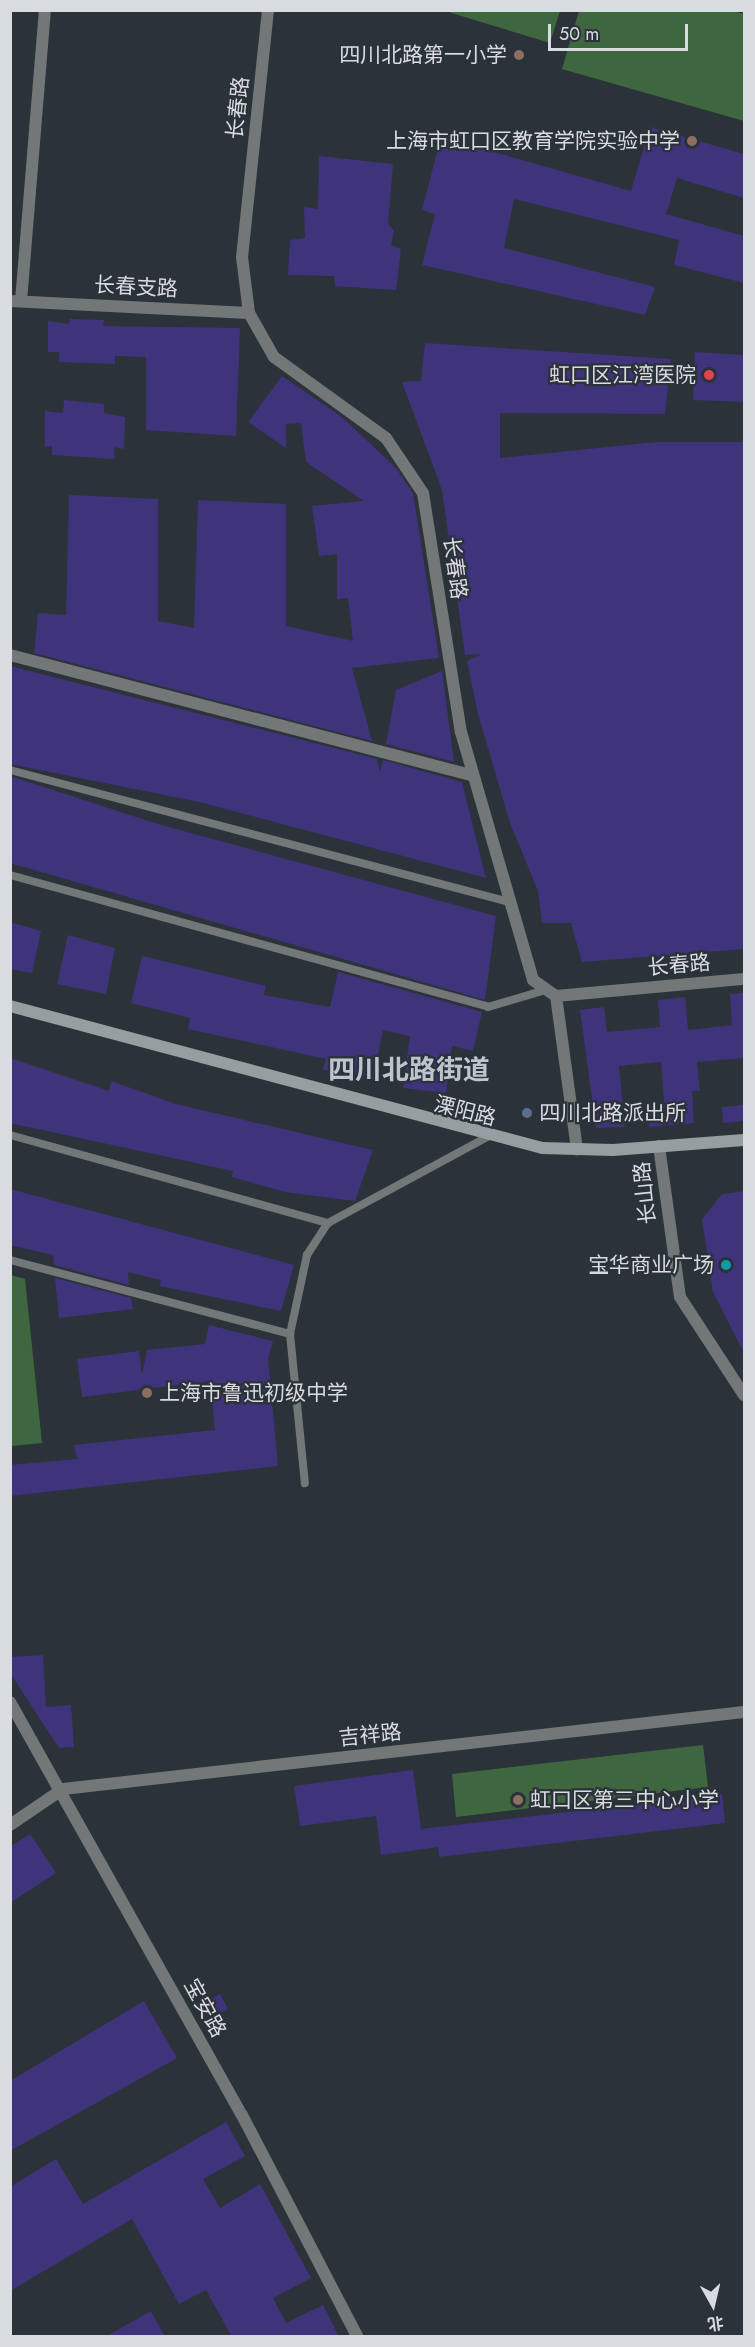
<!DOCTYPE html>
<meta charset="utf-8">
<style>
body{margin:0}
#map{position:relative;width:755px;height:2347px;overflow:hidden;background:#2c3239;font-family:Jost,"Noto Sans SC",sans-serif}
div>[style]{position:absolute}
.green>*{inset:0;background:#3e673f}
.building>*{inset:0;background:#3f337c}
.lane>*{height:8px;margin:-4px;padding:0 4px;transform-origin:4px;border-radius:4px;background:#727777}
.street>*{height:12px;margin:-6px;padding:0 6px;transform-origin:6px;border-radius:6px;background:#727777}
.secondary>*{height:12px;margin:-6px;padding:0 6px;transform-origin:6px;border-radius:6px;background:#969f9f}
.dots>*{width:16px;height:16px;translate:-50% -50%;box-sizing:border-box;border:3px solid #2c3239;border-radius:50%}
span{translate:-50% -50%;white-space:nowrap;text-align:center;line-height:1.15;-webkit-text-stroke:4.5px #2c3239;paint-order:stroke}
.poi-label{font-size:21px;color:#d8dce0}
.right{translate:-100% -50%;text-align:right}
.left{translate:0 -50%;text-align:left}
.street-label{font-size:21px;color:#d8dce0}
.district-label{font-size:27px;color:#bdc4cd;font-weight:700}
.frame{position:absolute;inset:0;border:12px solid #d8dce0;pointer-events:none}
.north{position:absolute;left:683px;top:2275px;width:60px;height:60px;-webkit-text-stroke:4px #2c3239;paint-order:stroke;rotate:172deg;font-size:16px;font-weight:700;line-height:24px;text-align:center;color:#d8dce0}
.north::after{content:'';display:block;margin:auto;width:21px;height:27px;background:#d8dce0;clip-path:polygon(50% 0,100% 100%,50% 72%,0 100%)}
.scale{position:absolute;left:548px;top:24px;width:140px;height:27px;box-sizing:border-box;border:3px solid #d8dce0;border-top:0;padding-left:8px;font-size:18px;line-height:21px;white-space:nowrap;color:#d8dce0;-webkit-text-stroke:4px #2c3239;paint-order:stroke}
</style>
<div id="map">
<div class="green">
<i style="clip-path:polygon(445px 11px,560px 11px,550px 43px)"></i>
<i style="clip-path:polygon(733px 11px,744px 14px,744px 121px,562px 69px,579px 11px)"></i>
<i style="clip-path:polygon(11px 1275px,25px 1279px,42px 1443px,11px 1446px)"></i>
<i style="clip-path:polygon(703px 1745px,708px 1787px,456px 1817px,452px 1774px)"></i>
</div>
<div class="building">
<i style="clip-path:polygon(650px 127px,744px 154px,744px 198px,677px 178px,666px 214px,744px 236px,744px 283px,674px 265px,679px 240px,514px 199px,504px 248px,655px 287px,645px 315px,422px 265px,435px 214px,422px 210px,441px 137px,631px 191px)"></i>
<i style="clip-path:polygon(319px 156px,393px 164px,388px 224px,394px 231px,391px 245px,401px 249px,396px 290px,335px 286px,334px 276px,288px 275px,290px 240px,305px 238px,304px 207px,318px 209px)"></i>
<i style="clip-path:polygon(70px 319px,104px 320px,103px 326px,240px 328px,236px 436px,146px 430px,146px 357px,115px 356px,115px 364px,59px 362px,59px 352px,48px 352px,48px 321px,69px 324px)"></i>
<i style="clip-path:polygon(425px 343px,671px 359px,665px 414px,500px 413px,500px 458px,656px 442px,744px 442px,744px 949px,582px 962px,571px 923px,542px 923px,538px 891px,510px 823px,478px 714px,467px 661px,482px 654px,465px 655px,442px 490px,402px 382px,421px 381px)"></i>
<i style="clip-path:polygon(695px 352px,744px 355px,744px 402px,693px 400px)"></i>
<i style="clip-path:polygon(282px 376px,342px 417px,396px 468px,413px 493px,439px 658px,352px 668px,372px 741px,34px 653px,38px 613px,66px 615px,69px 495px,158px 499px,158px 621px,194px 628px,198px 500px,286px 504px,286px 626px,353px 641px,348px 598px,337px 599px,337px 554px,319px 556px,312px 506px,364px 501px,306px 462px,301px 423px,286px 424px,286px 448px,248px 422px)"></i>
<i style="clip-path:polygon(64px 400px,104px 404px,104px 413px,125px 417px,124px 449px,114px 447px,115px 459px,52px 455px,52px 446px,45px 447px,45px 411px,63px 413px)"></i>
<i style="clip-path:polygon(10px 666px,377px 759px,380px 772px,383px 760px,462px 782px,486px 878px,199px 802px,10px 764px)"></i>
<i style="clip-path:polygon(442px 671px,454px 762px,386px 744px,396px 690px)"></i>
<i style="clip-path:polygon(10px 776px,158px 824px,496px 916px,485px 1000px,10px 863px)"></i>
<i style="clip-path:polygon(10px 922px,41px 931px,32px 973px,10px 969px)"></i>
<i style="clip-path:polygon(68px 935px,115px 948px,106px 994px,57px 984px)"></i>
<i style="clip-path:polygon(142px 956px,266px 986px,264px 995px,330px 1007px,338px 972px,482px 1012px,473px 1051px,452px 1046px,446px 1093px,403px 1088px,410px 1036px,383px 1030px,373px 1078px,323px 1070px,326px 1059px,188px 1029px,190px 1018px,131px 1003px)"></i>
<i style="clip-path:polygon(744px 993px,744px 1058px,697px 1062px,700px 1091px,692px 1091px,694px 1123px,649px 1127px,648px 1112px,665px 1111px,661px 1062px,619px 1066px,625px 1127px,596px 1128px,580px 1010px,604px 1007px,607px 1032px,660px 1027px,658px 1000px,685px 997px,688px 1030px,732px 1025px,730px 994px)"></i>
<i style="clip-path:polygon(10px 1058px,109px 1091px,111px 1081px,176px 1104px,373px 1150px,355px 1201px,285px 1192px,232px 1177px,233px 1171px,10px 1123px)"></i>
<i style="clip-path:polygon(744px 1105px,744px 1121px,723px 1123px,722px 1107px)"></i>
<i style="clip-path:polygon(10px 1189px,294px 1265px,281px 1311px,160px 1286px,161px 1280px,128px 1272px,129px 1285px,54px 1265px,53px 1255px,10px 1245px)"></i>
<i style="clip-path:polygon(744px 1191px,744px 1353px,713px 1292px,702px 1219px,722px 1194px)"></i>
<i style="clip-path:polygon(55px 1278px,131px 1298px,133px 1309px,59px 1318px)"></i>
<i style="clip-path:polygon(209px 1325px,273px 1341px,268px 1358px,278px 1466px,10px 1496px,10px 1465px,77px 1459px,74px 1445px,215px 1430px,210px 1381px,82px 1397px,77px 1359px,139px 1351px,142px 1375px,147px 1350px,205px 1344px)"></i>
<i style="clip-path:polygon(43px 1655px,46px 1707px,71px 1705px,74px 1747px,59px 1748px,10px 1673px,10px 1657px)"></i>
<i style="clip-path:polygon(413px 1770px,421px 1829px,722px 1794px,725px 1823px,439px 1857px,438px 1847px,381px 1855px,376px 1816px,300px 1826px,294px 1786px)"></i>
<i style="clip-path:polygon(30px 1834px,56px 1873px,10px 1903px,10px 1847px)"></i>
<i style="clip-path:polygon(220px 1994px,228px 2009px,211px 2018px,203px 2003px)"></i>
<i style="clip-path:polygon(144px 2001px,177px 2058px,10px 2151px,10px 2081px)"></i>
<i style="clip-path:polygon(226px 2122px,245px 2156px,203px 2179px,220px 2208px,260px 2184px,311px 2278px,273px 2298px,286px 2323px,323px 2305px,339px 2337px,232px 2337px,206px 2290px,179px 2304px,132px 2219px,10px 2291px,10px 2187px,56px 2159px,83px 2204px)"></i>
<i style="clip-path:polygon(151px 2311px,165px 2337px,105px 2337px)"></i>
</div>
<div class="lane">
<i style="left:10px;top:770px;width:516px;rotate:14.82deg"></i>
<i style="left:10px;top:875px;width:496px;rotate:15.4deg"></i>
<i style="left:488px;top:1007px;width:56px;rotate:-16.5deg"></i>
<i style="left:10px;top:1135px;width:330px;rotate:15.5deg"></i>
<i style="left:328px;top:1223px;width:181px;rotate:-28.4deg"></i>
<i style="left:10px;top:1260px;width:290px;rotate:14.8deg"></i>
<i style="left:290px;top:1334px;width:81px;rotate:-77.9deg"></i>
<i style="left:307px;top:1255px;width:38px;rotate:-57deg"></i>
<i style="left:290px;top:1334px;width:150px;rotate:84.3deg"></i>
</div>
<div class="street">
<i style="left:268px;top:10px;width:248px;rotate:96deg"></i>
<i style="left:242px;top:257px;width:56px;rotate:82.9deg"></i>
<i style="left:249px;top:313px;width:51px;rotate:60.4deg"></i>
<i style="left:274px;top:357px;width:138px;rotate:35.9deg"></i>
<i style="left:386px;top:438px;width:66px;rotate:56.1deg"></i>
<i style="left:423px;top:493px;width:242px;rotate:81deg"></i>
<i style="left:461px;top:732px;width:258px;rotate:73.8deg"></i>
<i style="left:533px;top:980px;width:28px;rotate:35deg"></i>
<i style="left:556px;top:996px;width:189px;rotate:-5.2deg"></i>
<i style="left:10px;top:301px;width:239px;rotate:2.9deg"></i>
<i style="left:21px;top:301px;width:292px;rotate:-85.3deg"></i>
<i style="left:10px;top:655px;width:476px;rotate:14.6deg"></i>
<i style="left:556px;top:996px;width:155px;rotate:82.2deg"></i>
<i style="left:659px;top:1146px;width:152px;rotate:82.1deg"></i>
<i style="left:680px;top:1297px;width:117px;rotate:56.9deg"></i>
<i style="left:10px;top:1702px;width:474px;rotate:60.7deg"></i>
<i style="left:242px;top:2115px;width:249px;rotate:62.5deg"></i>
<i style="left:10px;top:1825px;width:64px;rotate:-34.2deg"></i>
<i style="left:63px;top:1789px;width:685px;rotate:-6.45deg"></i>
</div>
<div class="secondary">
<i style="left:10px;top:1006px;width:551px;rotate:14.94deg"></i>
<i style="left:542px;top:1148px;width:71px;rotate:1.6deg"></i>
<i style="left:613px;top:1150px;width:131px;rotate:-4.4deg"></i>
</div>
<div class="dots">
<i style="left:519px;top:55px;background:#8d6e63"></i>
<i style="left:692px;top:141px;background:#8d6e63"></i>
<i style="left:709px;top:375px;background:#e0444e"></i>
<i style="left:527px;top:1113px;background:#5c6f8a"></i>
<i style="left:726px;top:1265px;background:#0f9aa8"></i>
<i style="left:147px;top:1393px;background:#8d6e63"></i>
<i style="left:518px;top:1800px;background:#8d6e63"></i>
</div>
<div class="poi-label">
<span class="right" style="left:507px;top:55px">四川北路第一小学</span>
<span class="right" style="left:680px;top:141px">上海市虹口区教育学院实验中学</span>
<span class="right" style="left:696px;top:375px">虹口区江湾医院</span>
<span class="left" style="left:539px;top:1113px">四川北路派出所</span>
<span class="right" style="left:714px;top:1265px">宝华商业广场</span>
<span class="left" style="left:159px;top:1393px">上海市鲁迅初级中学</span>
<span class="left" style="left:530px;top:1800px">虹口区第三中心小学</span>
</div>
<div class="street-label">
<span style="left:238px;top:108px;rotate:-84deg">长春路</span>
<span style="left:136px;top:287px;rotate:3deg">长春支路</span>
<span style="left:455px;top:568px;rotate:82deg">长春路</span>
<span style="left:679px;top:965px;rotate:-5deg">长春路</span>
<span style="left:465px;top:1111px;rotate:14deg">溧阳路</span>
<span style="left:645px;top:1193px;rotate:-96deg">长山路</span>
<span style="left:370px;top:1735px;rotate:-6deg">吉祥路</span>
<span style="left:205px;top:2008px;rotate:61deg">宝安路</span>
</div>
<div class="district-label">
<span style="left:409px;top:1070px">四川北路街道</span>
</div>
<div class="frame"></div>
<div class="north">北</div>
<div class="scale">50 m</div>
</div>
